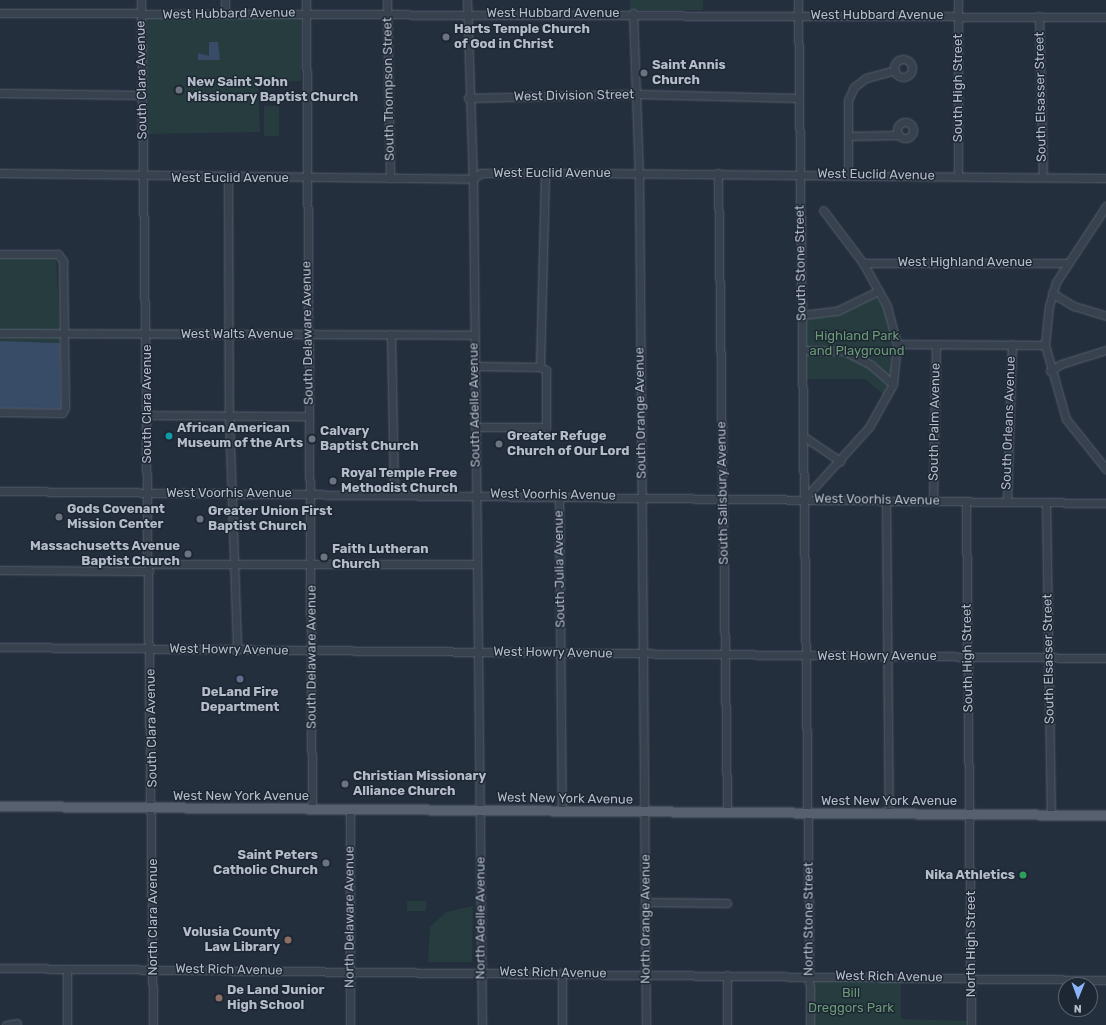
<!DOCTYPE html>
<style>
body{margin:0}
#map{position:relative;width:1106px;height:1025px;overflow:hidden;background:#242f3e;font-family:Rubik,sans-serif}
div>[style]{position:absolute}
.green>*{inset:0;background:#263c3f}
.water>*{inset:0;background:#394c67}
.roads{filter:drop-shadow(0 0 1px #565f6c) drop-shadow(0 0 1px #565f6c)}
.minor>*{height:7px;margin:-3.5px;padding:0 3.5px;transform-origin:3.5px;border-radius:3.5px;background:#38414e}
.minor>.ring{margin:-3.5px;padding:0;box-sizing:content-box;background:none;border:7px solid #38414e;border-radius:50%}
.major>*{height:9px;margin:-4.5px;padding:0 4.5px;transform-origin:4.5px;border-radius:4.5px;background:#56606e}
.dots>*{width:11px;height:11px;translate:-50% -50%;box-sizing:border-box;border:2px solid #1d2633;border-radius:50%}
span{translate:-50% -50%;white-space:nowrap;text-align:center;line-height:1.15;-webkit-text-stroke:3px #1d2633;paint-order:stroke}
.street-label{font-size:13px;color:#b4bcc9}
.poi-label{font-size:13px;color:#b4bcc9;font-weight:700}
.left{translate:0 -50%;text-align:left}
.right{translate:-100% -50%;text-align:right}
.park-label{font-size:13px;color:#6b9a76}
.north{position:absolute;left:1058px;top:977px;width:40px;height:40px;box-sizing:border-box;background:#1d2633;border:1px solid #59626f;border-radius:50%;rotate:181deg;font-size:11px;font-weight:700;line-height:16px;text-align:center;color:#b4bcc9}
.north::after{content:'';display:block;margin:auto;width:14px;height:18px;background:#8ab4f8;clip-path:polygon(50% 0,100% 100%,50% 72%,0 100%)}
</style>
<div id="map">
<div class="green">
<i style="clip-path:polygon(630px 0,703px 0,703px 10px,630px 10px)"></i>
<i style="clip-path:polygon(301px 17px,301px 81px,258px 83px,260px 132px,148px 134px,147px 18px)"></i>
<i style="clip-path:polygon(264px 106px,279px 106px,279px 136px,264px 136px)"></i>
<i style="clip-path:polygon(0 257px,56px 257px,60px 332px,0 330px)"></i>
<i style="clip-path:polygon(875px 297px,885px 307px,892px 336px,891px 371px,884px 395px,865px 379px,805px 379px,805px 319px,839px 314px)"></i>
<i style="clip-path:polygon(0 336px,60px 338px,60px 343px,0 341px)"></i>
<i style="clip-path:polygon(407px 901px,426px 901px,426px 911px,407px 911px)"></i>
<i style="clip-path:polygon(473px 906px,472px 962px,428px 962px,430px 927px,446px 912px)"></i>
<i style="clip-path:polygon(810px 976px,901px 977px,901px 1019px,971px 1021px,971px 1025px,810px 1025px)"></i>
</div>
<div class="water">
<i style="clip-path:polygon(209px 42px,218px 42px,220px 60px,198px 60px,198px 53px,209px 56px)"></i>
<i style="clip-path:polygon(0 341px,60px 343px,61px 409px,0 408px)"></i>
</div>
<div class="roads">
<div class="minor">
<i style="left:141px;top:0;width:1025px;rotate:89.33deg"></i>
<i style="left:225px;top:0;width:13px;rotate:90deg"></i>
<i style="left:306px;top:0;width:810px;rotate:89.58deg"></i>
<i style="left:387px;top:0;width:178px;rotate:89deg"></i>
<i style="left:467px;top:0;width:179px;rotate:88.1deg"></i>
<i style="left:473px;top:179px;width:846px;rotate:89.39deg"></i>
<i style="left:798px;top:0;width:1025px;rotate:89.33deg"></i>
<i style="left:958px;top:0;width:176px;rotate:90deg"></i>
<i style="left:0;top:13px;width:1106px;rotate:0.21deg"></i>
<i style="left:633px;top:13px;width:160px;rotate:87.9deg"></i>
<i style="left:639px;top:173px;width:852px;rotate:89.53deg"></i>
<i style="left:1039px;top:16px;width:161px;rotate:88.6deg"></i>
<i class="ring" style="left:894px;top:59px;width:11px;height:11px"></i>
<i style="left:0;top:93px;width:142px;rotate:0.8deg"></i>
<i style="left:468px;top:98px;width:168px;rotate:-1.4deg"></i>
<i style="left:636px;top:94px;width:163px;rotate:1.4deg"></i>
<i class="ring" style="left:897px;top:122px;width:9px;height:9px"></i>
<i style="left:848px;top:136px;width:50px;rotate:-1.1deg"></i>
<i style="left:0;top:173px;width:473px;rotate:0.7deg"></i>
<i style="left:473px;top:179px;width:10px;rotate:-37deg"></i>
<i style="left:481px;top:173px;width:111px"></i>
<i style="left:592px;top:173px;width:514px;rotate:0.56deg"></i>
<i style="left:718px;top:173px;width:640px;rotate:89.19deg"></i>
<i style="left:848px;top:175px;width:75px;rotate:-90deg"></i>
<i style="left:848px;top:100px;width:14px;rotate:-65deg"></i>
<i style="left:854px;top:87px;width:15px;rotate:-37deg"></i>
<i style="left:866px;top:78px;width:30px;rotate:-15deg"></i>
<i style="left:228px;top:177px;width:239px;rotate:89.8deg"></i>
<i style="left:229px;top:416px;width:234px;rotate:88deg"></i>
<i style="left:1106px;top:206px;width:91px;rotate:123.3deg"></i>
<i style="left:1056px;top:282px;width:25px;rotate:106deg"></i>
<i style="left:1049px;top:306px;width:39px;rotate:96deg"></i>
<i style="left:1045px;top:345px;width:77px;rotate:74.2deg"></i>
<i style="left:1066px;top:419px;width:64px;rotate:51.3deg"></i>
<i style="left:0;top:254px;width:58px"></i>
<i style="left:58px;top:254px;width:9px;rotate:54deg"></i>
<i style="left:63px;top:261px;width:147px;rotate:89.2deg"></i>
<i style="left:65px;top:408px;width:6px;rotate:121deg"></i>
<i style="left:62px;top:413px;width:62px;rotate:-179.1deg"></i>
<i style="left:863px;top:263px;width:204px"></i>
<i style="left:1052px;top:293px;width:26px;rotate:31deg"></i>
<i style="left:1074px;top:306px;width:34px;rotate:17deg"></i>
<i style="left:802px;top:315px;width:35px;rotate:-7deg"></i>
<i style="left:837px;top:311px;width:46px;rotate:-26deg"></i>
<i style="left:0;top:333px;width:474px;rotate:0.2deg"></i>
<i style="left:391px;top:334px;width:160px;rotate:88.9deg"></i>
<i style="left:897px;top:344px;width:148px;rotate:0.4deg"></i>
<i style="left:803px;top:350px;width:41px;rotate:1.4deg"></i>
<i style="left:844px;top:351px;width:30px;rotate:27deg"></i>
<i style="left:871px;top:365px;width:29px;rotate:41deg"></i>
<i style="left:474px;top:366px;width:66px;rotate:0.9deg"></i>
<i style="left:540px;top:367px;width:7px;rotate:27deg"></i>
<i style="left:546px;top:370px;width:57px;rotate:90deg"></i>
<i style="left:546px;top:427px;width:71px;rotate:180deg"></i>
<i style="left:540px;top:367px;width:194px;rotate:-88.5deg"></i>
<i style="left:1050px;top:371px;width:13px;rotate:-32deg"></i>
<i style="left:1061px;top:364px;width:47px;rotate:-17.3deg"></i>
<i style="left:147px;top:415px;width:162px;rotate:0.4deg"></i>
<i style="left:803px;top:436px;width:45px;rotate:34deg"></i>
<i style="left:0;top:491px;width:1106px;rotate:0.62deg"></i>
<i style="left:559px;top:495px;width:317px;rotate:89.5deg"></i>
<i style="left:804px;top:499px;width:97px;rotate:-47.9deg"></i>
<i style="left:869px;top:427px;width:49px;rotate:-60.8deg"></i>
<i style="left:893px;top:384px;width:40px;rotate:-84.3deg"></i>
<i style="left:897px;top:344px;width:39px;rotate:-105deg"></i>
<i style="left:887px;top:306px;width:49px;rotate:-119.2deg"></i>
<i style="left:863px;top:263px;width:66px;rotate:-127deg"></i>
<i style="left:886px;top:500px;width:314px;rotate:89.5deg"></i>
<i style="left:933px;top:501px;width:157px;rotate:-88.9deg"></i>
<i style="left:966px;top:501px;width:524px;rotate:89.45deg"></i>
<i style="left:1007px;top:502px;width:158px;rotate:-88.2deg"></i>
<i style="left:1046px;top:502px;width:313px;rotate:89.1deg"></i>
<i style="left:149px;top:564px;width:328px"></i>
<i style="left:0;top:570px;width:149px;rotate:0.4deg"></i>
<i style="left:0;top:647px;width:1106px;rotate:0.57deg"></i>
<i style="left:350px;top:810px;width:215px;rotate:90deg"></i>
<i style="left:645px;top:902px;width:82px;rotate:0.7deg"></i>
<i style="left:0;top:968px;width:1106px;rotate:0.62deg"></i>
<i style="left:562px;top:973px;width:52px;rotate:90deg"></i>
<i style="left:727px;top:975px;width:50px;rotate:90deg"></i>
<i style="left:6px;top:1025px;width:11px;rotate:-10deg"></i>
<i style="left:67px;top:1025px;width:56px;rotate:-90deg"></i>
</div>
<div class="major">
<i style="left:0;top:806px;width:1106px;rotate:0.47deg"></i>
</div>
</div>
<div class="dots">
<i style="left:446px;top:37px;background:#6b7280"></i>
<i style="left:644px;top:73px;background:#6b7280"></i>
<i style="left:179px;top:90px;background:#6b7280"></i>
<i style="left:169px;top:436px;background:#0f9aa8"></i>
<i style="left:312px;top:439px;background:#6b7280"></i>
<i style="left:499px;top:444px;background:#6b7280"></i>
<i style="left:333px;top:481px;background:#6b7280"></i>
<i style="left:59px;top:517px;background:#6b7280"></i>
<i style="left:200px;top:519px;background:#6b7280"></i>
<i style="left:188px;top:554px;background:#6b7280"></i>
<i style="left:324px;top:557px;background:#6b7280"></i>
<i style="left:240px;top:679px;background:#5c6f8a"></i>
<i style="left:345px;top:784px;background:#6b7280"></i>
<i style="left:326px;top:863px;background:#6b7280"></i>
<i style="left:1023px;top:875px;background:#2e9e5b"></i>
<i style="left:288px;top:940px;background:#8d6e63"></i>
<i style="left:219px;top:998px;background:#8d6e63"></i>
</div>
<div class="street-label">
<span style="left:553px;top:13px">West Hubbard Avenue</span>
<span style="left:229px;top:14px;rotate:-1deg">West Hubbard Avenue</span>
<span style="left:877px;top:15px">West Hubbard Avenue</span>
<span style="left:142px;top:80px;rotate:-91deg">South Clara Avenue</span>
<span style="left:958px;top:88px;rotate:-90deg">South High Street</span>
<span style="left:389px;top:89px;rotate:-91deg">South Thompson Street</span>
<span style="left:574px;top:96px;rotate:-1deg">West Division Street</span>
<span style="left:1041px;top:97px;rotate:-91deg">South Elsasser Street</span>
<span style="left:552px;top:173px">West Euclid Avenue</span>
<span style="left:876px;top:175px;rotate:1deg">West Euclid Avenue</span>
<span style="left:230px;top:178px">West Euclid Avenue</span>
<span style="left:965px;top:262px">West Highland Avenue</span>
<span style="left:801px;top:263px;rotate:-91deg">South Stone Street</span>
<span style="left:308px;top:333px;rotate:-91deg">South Delaware Avenue</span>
<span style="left:237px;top:334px">West Walts Avenue</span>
<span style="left:147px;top:404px;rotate:-90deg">South Clara Avenue</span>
<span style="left:475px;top:405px;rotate:-91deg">South Adelle Avenue</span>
<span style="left:641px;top:413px;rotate:-91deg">South Orange Avenue</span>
<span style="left:935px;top:422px;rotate:-89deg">South Palm Avenue</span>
<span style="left:1009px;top:423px;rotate:-88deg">South Orleans Avenue</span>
<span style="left:229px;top:493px">West Voorhis Avenue</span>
<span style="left:723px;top:493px;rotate:-91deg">South Salisbury Avenue</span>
<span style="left:553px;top:495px;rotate:1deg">West Voorhis Avenue</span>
<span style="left:877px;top:500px;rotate:1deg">West Voorhis Avenue</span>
<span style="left:560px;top:569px;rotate:-91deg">South Julia Avenue</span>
<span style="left:229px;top:650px;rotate:1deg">West Howry Avenue</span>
<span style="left:553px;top:653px;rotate:1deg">West Howry Avenue</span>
<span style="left:877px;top:656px">West Howry Avenue</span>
<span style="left:312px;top:657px;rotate:-90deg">South Delaware Avenue</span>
<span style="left:968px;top:658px;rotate:-91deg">South High Street</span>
<span style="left:1049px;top:659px;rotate:-91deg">South Elsasser Street</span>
<span style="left:152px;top:728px;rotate:-91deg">South Clara Avenue</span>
<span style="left:241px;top:796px">West New York Avenue</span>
<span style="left:565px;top:799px;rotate:1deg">West New York Avenue</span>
<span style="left:889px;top:801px">West New York Avenue</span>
<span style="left:153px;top:917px;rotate:-90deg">North Clara Avenue</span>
<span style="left:350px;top:917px;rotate:-90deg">North Delaware Avenue</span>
<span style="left:481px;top:918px;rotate:-90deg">North Adelle Avenue</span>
<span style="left:646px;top:919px;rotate:-90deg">North Orange Avenue</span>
<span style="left:809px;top:919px;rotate:-90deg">North Stone Street</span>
<span style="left:971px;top:944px;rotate:-90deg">North High Street</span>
<span style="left:229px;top:970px;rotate:1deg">West Rich Avenue</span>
<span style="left:553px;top:973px;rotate:1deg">West Rich Avenue</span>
<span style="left:889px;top:977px;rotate:1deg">West Rich Avenue</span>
</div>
<div class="poi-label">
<span class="left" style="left:454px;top:37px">Harts Temple Church<br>of God in Christ</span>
<span class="left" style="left:652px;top:73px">Saint Annis<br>Church</span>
<span class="left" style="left:187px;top:90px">New Saint John<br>Missionary Baptist Church</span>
<span class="left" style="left:177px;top:436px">African American<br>Museum of the Arts</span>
<span class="left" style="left:320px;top:439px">Calvary<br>Baptist Church</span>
<span class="left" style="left:507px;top:444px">Greater Refuge<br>Church of Our Lord</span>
<span class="left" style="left:341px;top:481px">Royal Temple Free<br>Methodist Church</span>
<span class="left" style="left:67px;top:517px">Gods Covenant<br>Mission Center</span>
<span class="left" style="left:208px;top:519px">Greater Union First<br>Baptist Church</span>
<span class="right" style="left:180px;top:554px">Massachusetts Avenue<br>Baptist Church</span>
<span class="left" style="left:332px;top:557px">Faith Lutheran<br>Church</span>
<span style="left:240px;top:700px">DeLand Fire<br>Department</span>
<span class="left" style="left:353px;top:784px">Christian Missionary<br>Alliance Church</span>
<span class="right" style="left:318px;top:863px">Saint Peters<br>Catholic Church</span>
<span class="right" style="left:1015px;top:875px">Nika Athletics</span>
<span class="right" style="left:280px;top:940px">Volusia County<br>Law Library</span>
<span class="left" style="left:227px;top:998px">De Land Junior<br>High School</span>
</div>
<div class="park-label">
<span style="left:857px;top:344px">Highland Park<br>and Playground</span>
<span style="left:851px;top:1001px">Bill<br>Dreggors Park</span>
</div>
<div class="north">N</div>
</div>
